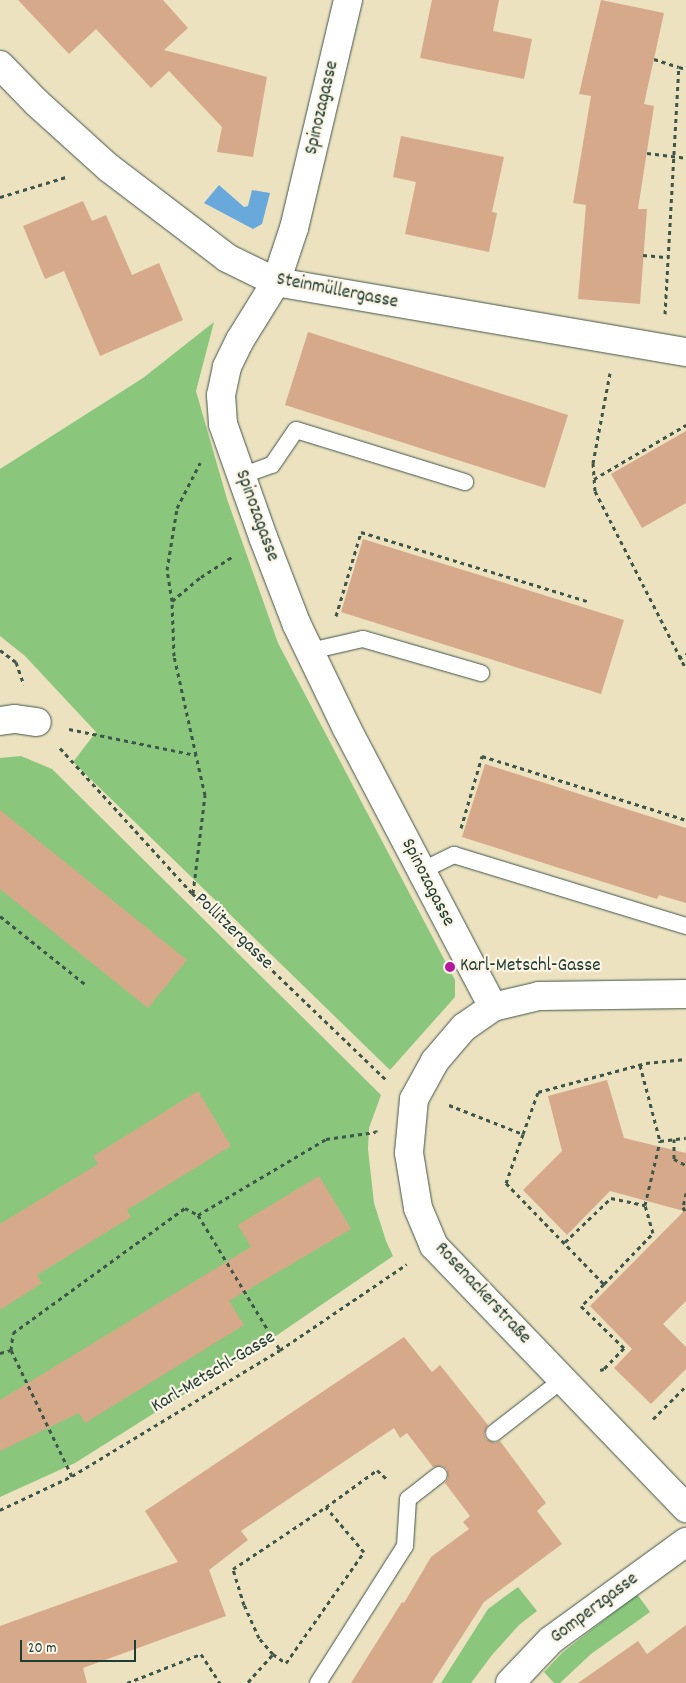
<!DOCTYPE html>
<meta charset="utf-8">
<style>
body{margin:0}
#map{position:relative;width:686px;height:1683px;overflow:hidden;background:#ece2c0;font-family:Dekko,sans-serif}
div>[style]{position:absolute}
.green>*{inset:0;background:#8ac77d}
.water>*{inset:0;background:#69a8db}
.building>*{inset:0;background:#d6a98b}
.path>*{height:3px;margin-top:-1.5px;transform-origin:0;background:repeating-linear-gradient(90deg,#3e5649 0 4px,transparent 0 8px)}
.roads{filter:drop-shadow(0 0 1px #3e5649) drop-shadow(0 0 1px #3e5649)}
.service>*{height:16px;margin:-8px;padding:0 8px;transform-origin:8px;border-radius:8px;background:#fff}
.minor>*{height:28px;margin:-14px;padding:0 14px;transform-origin:14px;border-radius:14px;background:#fff}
.dots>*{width:14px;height:14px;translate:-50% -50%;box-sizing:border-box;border:2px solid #fcf5e5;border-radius:50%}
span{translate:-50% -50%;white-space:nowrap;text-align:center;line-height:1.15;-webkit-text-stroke:4.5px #fcf5e5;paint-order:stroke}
.street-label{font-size:19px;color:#1f3d34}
.poi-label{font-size:19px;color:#1f3d34}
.left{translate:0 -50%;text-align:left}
.scale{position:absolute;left:20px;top:1640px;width:116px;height:22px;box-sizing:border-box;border:2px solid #1f3d34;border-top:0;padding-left:6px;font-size:15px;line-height:18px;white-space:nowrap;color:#1f3d34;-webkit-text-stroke:4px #fcf5e5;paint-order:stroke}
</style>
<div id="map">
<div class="green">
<i style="clip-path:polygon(214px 322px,196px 391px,227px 499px,278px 643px,455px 980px,455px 997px,390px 1070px,73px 762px,96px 732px,25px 656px,0 636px,0 469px,143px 378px)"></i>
<i style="clip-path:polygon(21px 756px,52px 769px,381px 1095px,369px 1128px,368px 1149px,374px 1203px,386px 1241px,393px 1256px,267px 1342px,75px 1463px,0 1497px,0 758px)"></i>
<i style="clip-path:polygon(518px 1587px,537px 1611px,519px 1625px,492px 1655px,471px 1683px,441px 1683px,488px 1609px)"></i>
<i style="clip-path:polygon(637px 1594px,650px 1612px,591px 1654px,560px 1683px,554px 1683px,544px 1672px,563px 1652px)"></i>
</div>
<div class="water">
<i style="clip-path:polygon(219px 185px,244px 207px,248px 206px,252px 190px,270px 193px,262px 224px,253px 229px,204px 203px)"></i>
</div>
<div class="building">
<i style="clip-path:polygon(18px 0,163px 0,188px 28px,164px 50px,267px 77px,253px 157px,217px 152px,222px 127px,169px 71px,151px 88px,96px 29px,69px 54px)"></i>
<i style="clip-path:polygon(432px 0,499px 0,493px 31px,532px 39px,524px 79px,420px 58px)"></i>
<i style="clip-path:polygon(601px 0,664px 13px,644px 104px,654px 106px,638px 209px,647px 209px,640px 304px,578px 299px,586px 205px,573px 203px,591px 96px,579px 94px)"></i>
<i style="clip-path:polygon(401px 136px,504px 157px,492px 212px,497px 213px,489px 252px,405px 234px,416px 182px,393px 177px)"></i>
<i style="clip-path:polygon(83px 201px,92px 221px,106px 215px,132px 275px,159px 263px,183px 320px,100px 356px,64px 271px,45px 279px,23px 226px)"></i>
<i style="clip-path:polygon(308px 332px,568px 415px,545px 488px,285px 405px)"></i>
<i style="clip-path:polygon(686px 431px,686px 503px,642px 528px,611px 474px)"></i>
<i style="clip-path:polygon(363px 539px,624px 620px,601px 694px,341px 612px)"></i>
<i style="clip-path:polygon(485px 764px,686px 828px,686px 903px,659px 895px,657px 899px,462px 837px)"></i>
<i style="clip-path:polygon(0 810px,187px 960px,148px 1008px,0 889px)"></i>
<i style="clip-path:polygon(607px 1080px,624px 1138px,686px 1153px,686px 1301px,663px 1324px,686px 1347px,686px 1369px,651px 1404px,614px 1368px,632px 1349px,590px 1306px,684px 1211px,610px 1191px,567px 1235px,523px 1190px,562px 1151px,548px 1096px)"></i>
<i style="clip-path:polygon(198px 1091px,231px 1146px,127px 1210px,131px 1217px,37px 1275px,42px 1283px,0 1310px,0 1224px,98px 1164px,93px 1156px)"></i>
<i style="clip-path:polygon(319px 1176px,351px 1229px,229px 1301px,244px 1325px,85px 1423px,79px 1413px,0 1451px,0 1400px,251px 1247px,238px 1225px)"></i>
<i style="clip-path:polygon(404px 1337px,432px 1372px,440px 1365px,488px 1425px,484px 1434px,486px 1439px,495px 1443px,500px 1441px,546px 1503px,537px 1511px,562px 1544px,484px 1602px,432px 1683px,351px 1683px,402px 1602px,404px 1603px,431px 1557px,469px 1529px,463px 1522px,470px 1516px,445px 1483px,448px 1478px,447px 1469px,442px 1466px,433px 1467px,407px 1433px,400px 1438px,394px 1428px,241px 1531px,248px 1540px,209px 1570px,226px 1616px,83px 1668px,87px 1683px,0 1683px,0 1626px,178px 1562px,145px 1511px)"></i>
<i style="clip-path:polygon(686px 1625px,686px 1683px,578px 1683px,638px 1641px,647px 1654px)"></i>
</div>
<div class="path">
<i style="left:654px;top:59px;width:26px;rotate:18deg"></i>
<i style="left:647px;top:153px;width:39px;rotate:7deg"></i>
<i style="left:0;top:197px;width:69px;rotate:-16.9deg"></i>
<i style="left:643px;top:255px;width:25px;rotate:5deg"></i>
<i style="left:665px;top:314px;width:247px;rotate:-86.8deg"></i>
<i style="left:679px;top:67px;width:7px;rotate:16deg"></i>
<i style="left:610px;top:373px;width:92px;rotate:100.7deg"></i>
<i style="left:593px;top:463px;width:28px;rotate:86deg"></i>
<i style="left:595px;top:491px;width:200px;rotate:62.9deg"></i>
<i style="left:594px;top:479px;width:107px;rotate:-30.4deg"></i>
<i style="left:172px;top:601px;width:31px;rotate:-99deg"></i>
<i style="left:167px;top:570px;width:63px;rotate:-80.8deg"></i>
<i style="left:177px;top:508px;width:51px;rotate:-62.9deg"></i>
<i style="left:336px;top:616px;width:88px;rotate:-73.4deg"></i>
<i style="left:361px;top:532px;width:239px;rotate:17deg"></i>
<i style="left:0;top:650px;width:20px;rotate:37deg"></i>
<i style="left:16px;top:662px;width:24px;rotate:71deg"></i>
<i style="left:679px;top:659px;width:9px;rotate:-36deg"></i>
<i style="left:69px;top:729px;width:130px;rotate:11.6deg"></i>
<i style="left:196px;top:755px;width:101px;rotate:-102.5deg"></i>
<i style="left:174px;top:656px;width:55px;rotate:-92.1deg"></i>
<i style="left:172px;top:601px;width:38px;rotate:-40deg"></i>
<i style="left:201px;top:577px;width:38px;rotate:-33deg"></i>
<i style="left:60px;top:748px;width:196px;rotate:47.7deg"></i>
<i style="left:192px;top:893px;width:269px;rotate:43.9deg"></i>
<i style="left:461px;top:828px;width:75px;rotate:-73.7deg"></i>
<i style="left:482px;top:756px;width:214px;rotate:17.4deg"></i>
<i style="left:193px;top:893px;width:99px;rotate:-83deg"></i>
<i style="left:205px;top:795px;width:41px;rotate:-102.7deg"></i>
<i style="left:0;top:916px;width:109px;rotate:38.7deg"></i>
<i style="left:640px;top:1065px;width:79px;rotate:75.3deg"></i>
<i style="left:660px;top:1141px;width:26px;rotate:-7deg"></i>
<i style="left:449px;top:1105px;width:79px;rotate:21.4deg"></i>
<i style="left:523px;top:1134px;width:52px;rotate:109.1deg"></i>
<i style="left:506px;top:1183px;width:141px;rotate:45.9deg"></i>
<i style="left:604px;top:1284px;width:32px;rotate:136deg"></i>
<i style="left:581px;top:1306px;width:60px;rotate:44.3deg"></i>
<i style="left:624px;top:1348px;width:29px;rotate:134deg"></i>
<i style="left:604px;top:1369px;width:4px;rotate:166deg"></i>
<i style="left:523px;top:1134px;width:45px;rotate:-70.3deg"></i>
<i style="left:538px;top:1092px;width:112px;rotate:-15deg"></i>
<i style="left:646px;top:1063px;width:40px;rotate:-5.7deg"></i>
<i style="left:674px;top:1139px;width:20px;rotate:90deg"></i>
<i style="left:674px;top:1159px;width:13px;rotate:27deg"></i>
<i style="left:686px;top:1193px;width:14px;rotate:102deg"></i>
<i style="left:683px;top:1207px;width:7px;rotate:63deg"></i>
<i style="left:198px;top:1215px;width:158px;rotate:58.7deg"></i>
<i style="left:565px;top:1242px;width:64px;rotate:-43.7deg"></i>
<i style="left:611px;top:1198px;width:35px;rotate:12deg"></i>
<i style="left:604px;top:1284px;width:71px;rotate:-46.1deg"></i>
<i style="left:653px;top:1233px;width:29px;rotate:-106deg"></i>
<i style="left:645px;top:1205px;width:66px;rotate:-76.8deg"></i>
<i style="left:11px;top:1350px;width:140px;rotate:64.2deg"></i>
<i style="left:0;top:1353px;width:11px;rotate:-15deg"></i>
<i style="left:11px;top:1350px;width:17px;rotate:-83deg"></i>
<i style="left:13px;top:1333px;width:213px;rotate:-36deg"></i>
<i style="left:185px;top:1208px;width:15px;rotate:28deg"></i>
<i style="left:198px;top:1215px;width:149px;rotate:-30.7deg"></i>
<i style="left:326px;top:1139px;width:50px;rotate:-8deg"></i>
<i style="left:376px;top:1132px;width:2px;rotate:-90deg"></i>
<i style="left:653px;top:1419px;width:47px;rotate:-45deg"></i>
<i style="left:0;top:1510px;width:80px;rotate:-25.3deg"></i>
<i style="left:72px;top:1476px;width:243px;rotate:-31.2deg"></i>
<i style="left:280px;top:1350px;width:153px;rotate:-34.1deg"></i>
<i style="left:273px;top:1654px;width:21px;rotate:-131deg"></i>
<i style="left:259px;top:1638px;width:36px;rotate:-114deg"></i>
<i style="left:244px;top:1605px;width:38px;rotate:-107deg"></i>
<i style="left:233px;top:1569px;width:112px;rotate:-33.7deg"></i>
<i style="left:127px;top:1683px;width:79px;rotate:-21.4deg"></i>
<i style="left:201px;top:1654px;width:35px;rotate:57deg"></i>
<i style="left:250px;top:1683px;width:2px;rotate:-153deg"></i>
<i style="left:248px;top:1682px;width:38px;rotate:-48deg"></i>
<i style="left:273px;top:1654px;width:16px;rotate:35deg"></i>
<i style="left:286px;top:1663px;width:136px;rotate:-54.9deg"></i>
<i style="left:364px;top:1552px;width:59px;rotate:-130.2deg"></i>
<i style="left:326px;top:1507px;width:63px;rotate:-36deg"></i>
<i style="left:377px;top:1470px;width:15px;rotate:42deg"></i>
</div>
<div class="roads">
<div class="service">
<i style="left:241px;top:476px;width:33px;rotate:-20deg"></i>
<i style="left:272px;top:465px;width:42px;rotate:-55.6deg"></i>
<i style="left:296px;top:430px;width:177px;rotate:17.1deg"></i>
<i style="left:310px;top:651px;width:54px;rotate:-12.8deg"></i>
<i style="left:363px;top:639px;width:123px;rotate:16.1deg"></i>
<i style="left:421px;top:871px;width:37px;rotate:-26deg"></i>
<i style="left:454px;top:855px;width:243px;rotate:17deg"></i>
<i style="left:494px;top:1433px;width:86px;rotate:-37.9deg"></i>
<i style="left:318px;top:1683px;width:162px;rotate:-57.6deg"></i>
<i style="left:405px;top:1546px;width:47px;rotate:-86.3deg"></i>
<i style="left:408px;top:1499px;width:39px;rotate:-38deg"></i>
</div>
<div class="minor">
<i style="left:348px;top:0;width:234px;rotate:103.3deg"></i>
<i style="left:294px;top:228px;width:57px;rotate:108.4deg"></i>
<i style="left:276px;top:282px;width:68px;rotate:121.8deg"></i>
<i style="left:240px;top:340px;width:30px;rotate:116deg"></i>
<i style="left:227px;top:367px;width:29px;rotate:102deg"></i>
<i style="left:221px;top:395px;width:29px;rotate:86deg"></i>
<i style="left:223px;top:424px;width:120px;rotate:70.5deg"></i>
<i style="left:263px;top:537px;width:94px;rotate:68.9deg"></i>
<i style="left:297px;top:625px;width:113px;rotate:64.3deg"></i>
<i style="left:346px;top:727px;width:316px;rotate:62.3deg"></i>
<i style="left:0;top:65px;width:53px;rotate:45.8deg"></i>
<i style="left:37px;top:103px;width:97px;rotate:42.1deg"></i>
<i style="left:109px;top:168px;width:148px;rotate:37.3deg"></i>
<i style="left:227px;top:258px;width:55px;rotate:26.1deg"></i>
<i style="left:276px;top:282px;width:416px;rotate:9.7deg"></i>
<i style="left:0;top:721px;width:15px;rotate:-8deg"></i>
<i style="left:15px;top:719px;width:22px;rotate:8deg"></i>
<i style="left:686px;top:994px;width:147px;rotate:179.2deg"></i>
<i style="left:539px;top:996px;width:47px;rotate:166.6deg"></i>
<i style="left:493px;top:1007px;width:35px;rotate:145deg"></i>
<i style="left:464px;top:1027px;width:45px;rotate:130.5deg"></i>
<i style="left:435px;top:1061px;width:43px;rotate:118.9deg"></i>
<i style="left:414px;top:1099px;width:54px;rotate:95.3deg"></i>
<i style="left:409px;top:1153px;width:56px;rotate:80.7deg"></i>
<i style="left:418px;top:1208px;width:41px;rotate:67.2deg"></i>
<i style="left:434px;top:1246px;width:364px;rotate:46.1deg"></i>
<i style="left:510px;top:1683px;width:59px;rotate:-46.4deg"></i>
<i style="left:551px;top:1640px;width:167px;rotate:-36deg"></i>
</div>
</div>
<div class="dots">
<i style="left:450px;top:967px;background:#b5179e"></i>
</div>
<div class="street-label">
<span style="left:323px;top:108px;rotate:-77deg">Spinozagasse</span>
<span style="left:337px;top:292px;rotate:11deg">Steinmüllergasse</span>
<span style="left:256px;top:516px;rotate:70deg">Spinozagasse</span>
<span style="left:427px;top:883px;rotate:63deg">Spinozagasse</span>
<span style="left:233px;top:932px;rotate:44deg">Pollitzergasse</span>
<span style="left:482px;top:1294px;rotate:47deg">Rosenackerstraße</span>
<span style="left:214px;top:1373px;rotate:-31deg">Karl-Metschl-Gasse</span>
<span style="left:595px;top:1609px;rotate:-37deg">Gomperzgasse</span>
</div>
<div class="poi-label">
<span class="left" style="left:460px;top:967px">Karl-Metschl-Gasse</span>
</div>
<div class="scale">20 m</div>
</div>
